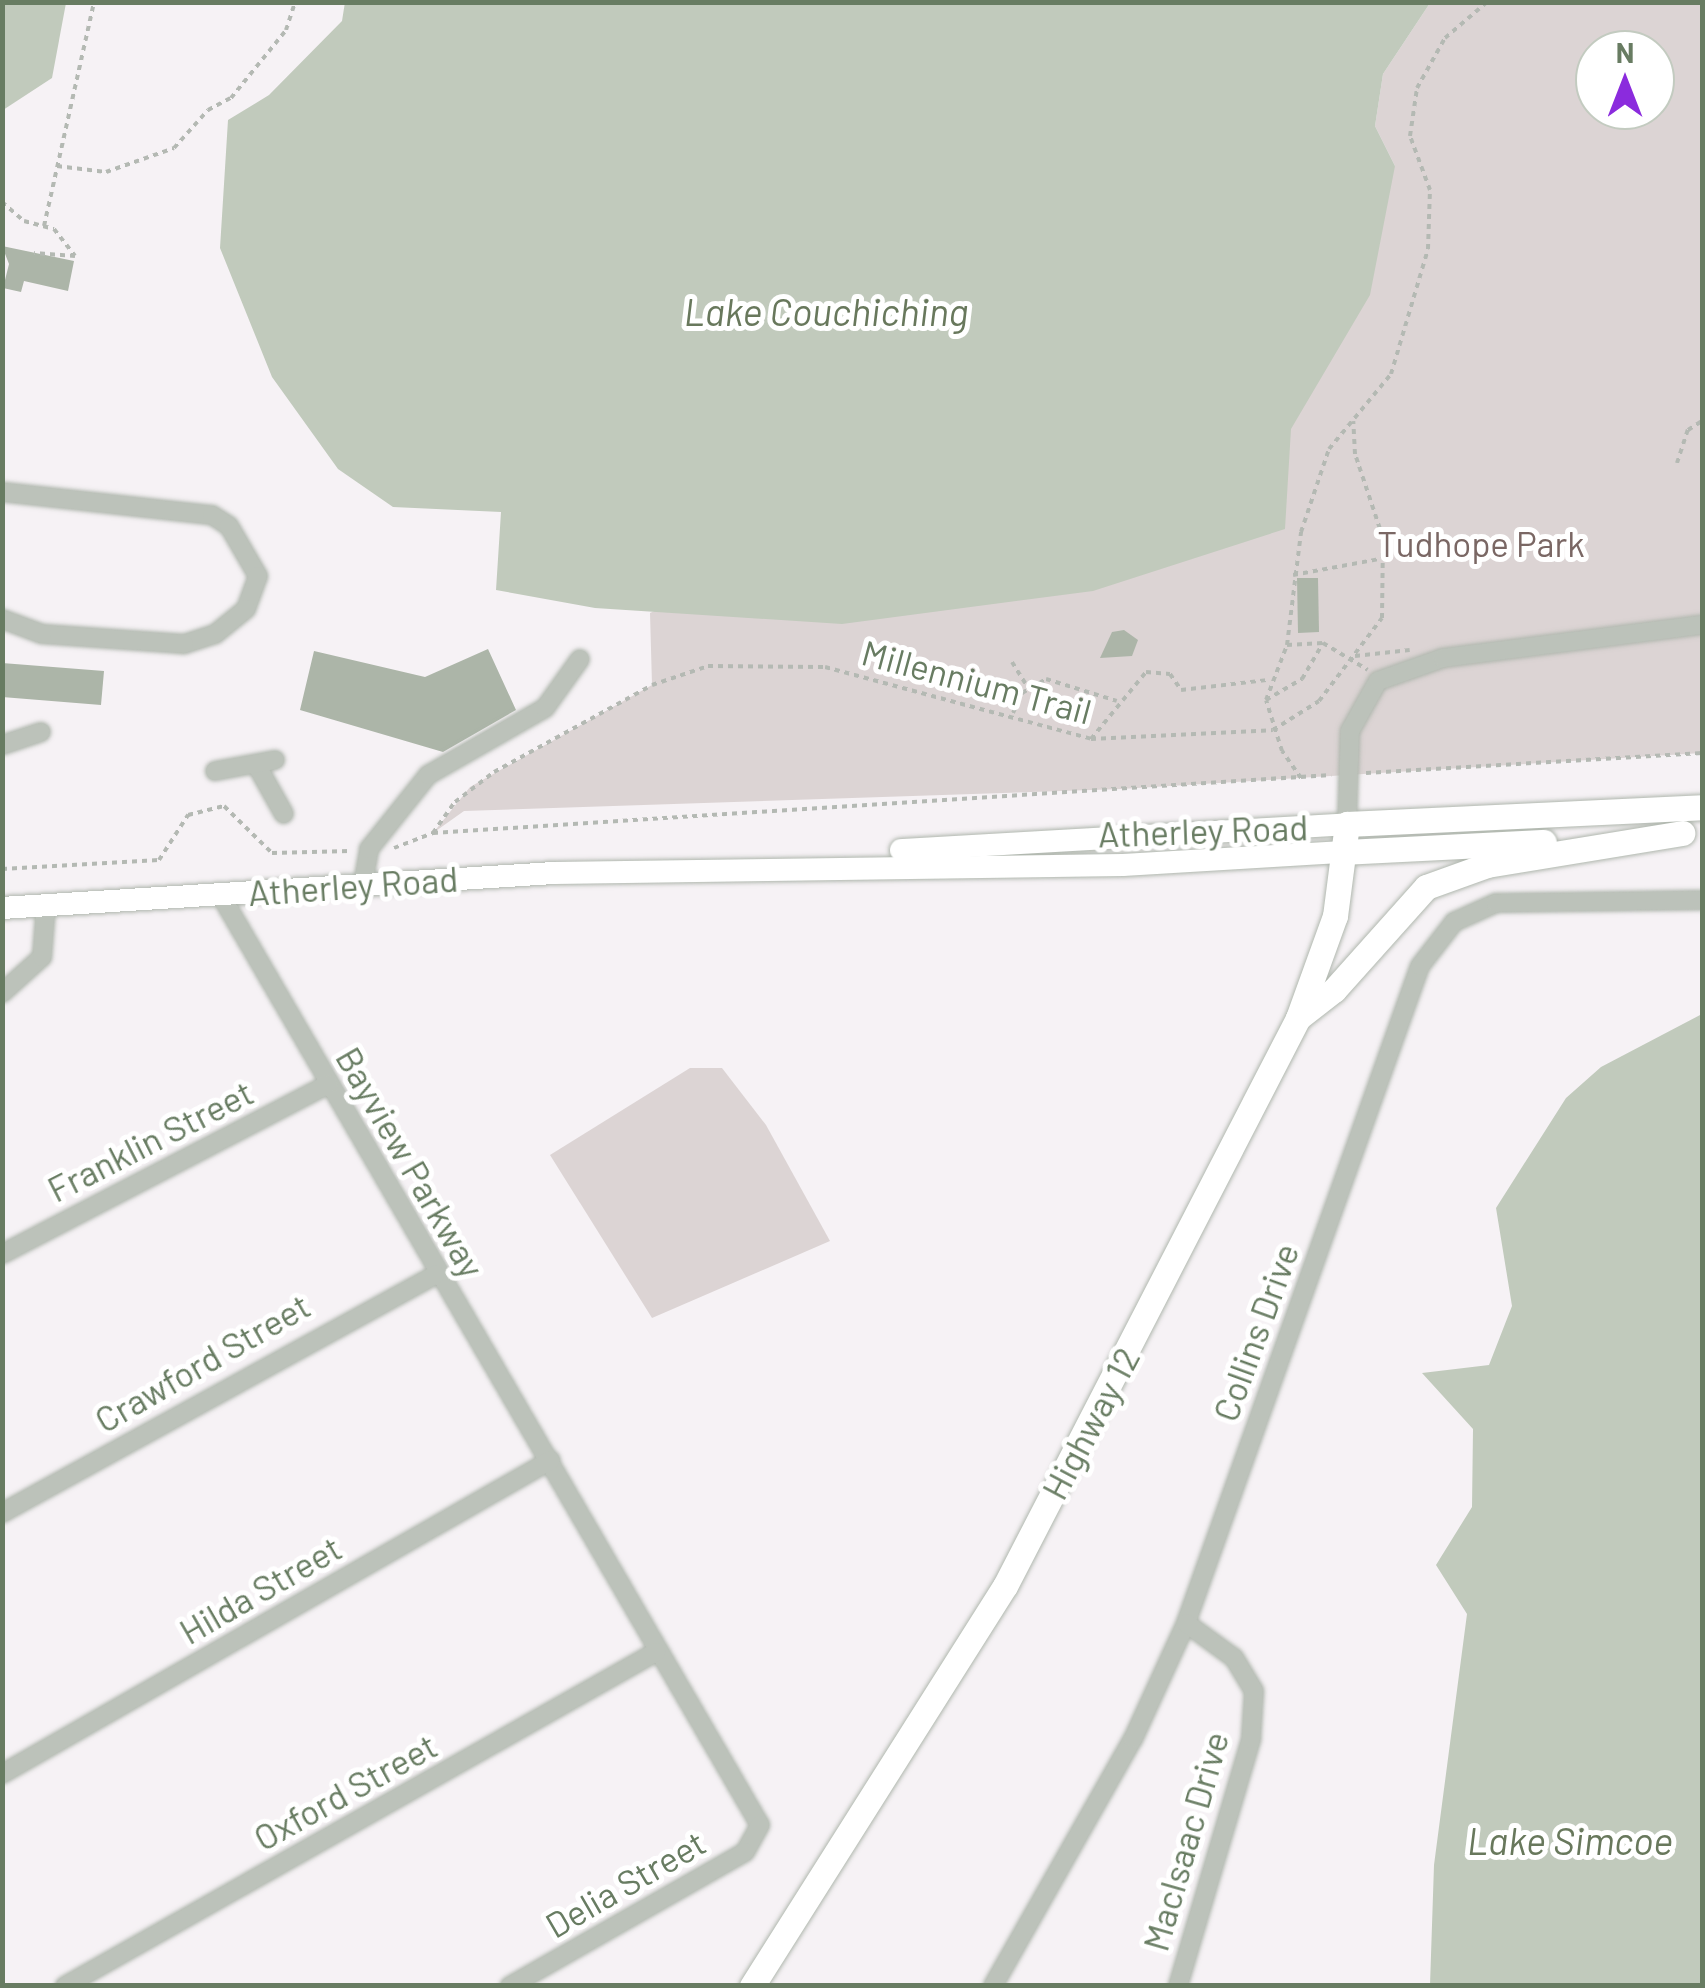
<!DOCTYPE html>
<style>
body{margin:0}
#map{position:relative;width:1705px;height:1988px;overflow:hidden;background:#f6f2f5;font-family:Barlow,sans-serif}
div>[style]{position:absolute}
.green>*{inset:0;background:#dcd4d4}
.water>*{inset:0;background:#c1cabc}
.building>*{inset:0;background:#acb5a8}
.path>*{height:4px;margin-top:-2px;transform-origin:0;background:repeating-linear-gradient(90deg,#b4b9b3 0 5px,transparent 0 10px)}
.roads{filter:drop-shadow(0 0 2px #b0b7ae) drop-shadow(0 0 2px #b0b7ae)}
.minor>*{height:18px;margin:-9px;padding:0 9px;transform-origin:9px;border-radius:9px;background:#bcc2ba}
.major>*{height:22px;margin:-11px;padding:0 11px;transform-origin:11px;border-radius:11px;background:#fff}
.highway>*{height:25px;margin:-12.5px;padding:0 12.5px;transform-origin:12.5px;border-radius:12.5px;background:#fff}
span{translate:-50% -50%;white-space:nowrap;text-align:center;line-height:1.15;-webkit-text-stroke:10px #fff;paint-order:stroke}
.park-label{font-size:35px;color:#7a6764}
.street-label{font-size:35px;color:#687c62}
.water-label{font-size:38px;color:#68785c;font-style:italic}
.frame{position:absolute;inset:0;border:5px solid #687c62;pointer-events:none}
.north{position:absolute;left:1575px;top:30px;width:100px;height:100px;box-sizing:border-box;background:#fff;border:2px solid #c3cbc0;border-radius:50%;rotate:0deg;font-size:28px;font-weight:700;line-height:40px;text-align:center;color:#687c62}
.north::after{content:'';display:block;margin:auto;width:35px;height:45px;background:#8b2bdd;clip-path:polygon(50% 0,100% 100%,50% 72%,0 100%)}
</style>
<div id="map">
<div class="green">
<i style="clip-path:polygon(evenodd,1430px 3px,1702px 3px,1702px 753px,1121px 789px,464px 811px,433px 833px,470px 787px,652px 685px,650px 613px,1033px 439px,1395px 166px,1375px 126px,1383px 74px,1430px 3px,1595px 50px,1655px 50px,1655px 110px,1595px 110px,1595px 50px)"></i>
<i style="clip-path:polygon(690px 1068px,722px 1068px,766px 1125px,830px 1241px,652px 1318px,550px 1155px)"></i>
</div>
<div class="water">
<i style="clip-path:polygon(3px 2px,66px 3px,52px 78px,3px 110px)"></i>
<i style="clip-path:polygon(345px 2px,1430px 2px,1430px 3px,1383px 74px,1375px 126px,1395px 166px,1370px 295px,1291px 429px,1285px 529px,1093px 591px,842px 624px,595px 608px,496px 590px,501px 512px,393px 507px,338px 469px,272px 377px,220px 248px,228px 120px,269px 95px,342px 21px)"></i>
<i style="clip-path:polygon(1702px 1014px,1702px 1985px,1430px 1985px,1434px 1865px,1467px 1614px,1436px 1565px,1472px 1507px,1473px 1429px,1422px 1373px,1489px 1365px,1512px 1306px,1496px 1208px,1566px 1098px,1601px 1067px)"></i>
</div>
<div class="building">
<i style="clip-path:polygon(2px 246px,74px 261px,68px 291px,24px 281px,21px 292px,3px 288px,9px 264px)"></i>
<i style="clip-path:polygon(1297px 578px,1318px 578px,1319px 632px,1298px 633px)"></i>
<i style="clip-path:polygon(1124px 630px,1138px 640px,1132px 656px,1100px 658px,1112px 632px)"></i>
<i style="clip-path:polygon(488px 649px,516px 710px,443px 752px,300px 710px,314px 651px,425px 677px)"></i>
<i style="clip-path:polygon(2px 663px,104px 671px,101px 705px,2px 697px)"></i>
</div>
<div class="path">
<i style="left:57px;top:166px;width:49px;rotate:7deg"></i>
<i style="left:106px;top:172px;width:72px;rotate:-19.4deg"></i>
<i style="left:174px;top:148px;width:51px;rotate:-48.2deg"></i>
<i style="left:208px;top:110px;width:26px;rotate:-28deg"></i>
<i style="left:231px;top:98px;width:87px;rotate:-51deg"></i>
<i style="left:286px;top:30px;width:29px;rotate:-72deg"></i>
<i style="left:2px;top:202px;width:29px;rotate:41deg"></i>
<i style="left:24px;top:221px;width:31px;rotate:15deg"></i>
<i style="left:54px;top:229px;width:34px;rotate:52deg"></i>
<i style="left:75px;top:256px;width:41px;rotate:-175.8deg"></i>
<i style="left:44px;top:226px;width:230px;rotate:-77.4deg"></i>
<i style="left:1677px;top:463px;width:35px;rotate:-72deg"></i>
<i style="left:1688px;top:430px;width:17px;rotate:-33deg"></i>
<i style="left:1293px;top:575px;width:94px;rotate:-10.5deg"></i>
<i style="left:1287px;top:645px;width:36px;rotate:-3deg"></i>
<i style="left:1323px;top:643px;width:52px;rotate:31deg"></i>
<i style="left:1355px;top:656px;width:55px;rotate:-6.2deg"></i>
<i style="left:1012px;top:662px;width:31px;rotate:58deg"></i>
<i style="left:1266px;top:700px;width:42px;rotate:-30.3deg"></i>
<i style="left:1302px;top:679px;width:42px;rotate:-59.7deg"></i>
<i style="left:1013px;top:713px;width:22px;rotate:-66deg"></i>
<i style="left:1022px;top:693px;width:28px;rotate:-30deg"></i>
<i style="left:1046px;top:679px;width:74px;rotate:17.2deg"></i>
<i style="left:1091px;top:739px;width:87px;rotate:-50.6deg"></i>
<i style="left:1146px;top:672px;width:24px;rotate:5deg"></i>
<i style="left:1170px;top:674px;width:19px;rotate:55deg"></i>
<i style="left:1181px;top:690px;width:88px;rotate:-6.6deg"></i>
<i style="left:1366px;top:773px;width:337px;rotate:-3.4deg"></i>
<i style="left:1301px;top:778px;width:33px;rotate:-125deg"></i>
<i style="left:1282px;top:751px;width:53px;rotate:-107.4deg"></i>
<i style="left:1266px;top:700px;width:59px;rotate:-69.1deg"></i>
<i style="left:1287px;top:645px;width:114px;rotate:-82.9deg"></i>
<i style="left:1301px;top:532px;width:88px;rotate:-71.4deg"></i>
<i style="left:1329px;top:449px;width:97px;rotate:-50.4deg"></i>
<i style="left:1391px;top:374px;width:130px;rotate:-73.5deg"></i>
<i style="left:1428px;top:249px;width:59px;rotate:-88.1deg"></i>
<i style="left:1430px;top:190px;width:58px;rotate:-110.3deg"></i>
<i style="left:1410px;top:136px;width:49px;rotate:-81.7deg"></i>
<i style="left:1417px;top:88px;width:57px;rotate:-60.8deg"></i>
<i style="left:1445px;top:38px;width:55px;rotate:-40.6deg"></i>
<i style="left:433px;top:833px;width:900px;rotate:-3.7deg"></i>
<i style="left:394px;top:848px;width:42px;rotate:-21deg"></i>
<i style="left:433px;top:833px;width:38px;rotate:-55deg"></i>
<i style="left:455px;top:802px;width:49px;rotate:-37.6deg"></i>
<i style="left:494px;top:772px;width:180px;rotate:-28.8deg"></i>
<i style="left:652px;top:685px;width:59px;rotate:-18.7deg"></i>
<i style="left:708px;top:666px;width:117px;rotate:0.5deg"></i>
<i style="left:825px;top:667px;width:276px;rotate:15.1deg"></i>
<i style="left:1091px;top:739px;width:182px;rotate:-2.8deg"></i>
<i style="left:1273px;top:730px;width:54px;rotate:-32.2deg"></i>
<i style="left:1319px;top:701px;width:104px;rotate:-52.8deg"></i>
<i style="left:1382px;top:618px;width:80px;rotate:-89.3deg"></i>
<i style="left:1383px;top:538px;width:89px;rotate:-108.4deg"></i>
<i style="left:1355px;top:454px;width:33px;rotate:-93deg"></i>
<i style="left:2px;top:869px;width:157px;rotate:-3.3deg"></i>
<i style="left:159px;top:860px;width:54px;rotate:-57.2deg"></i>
<i style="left:188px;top:815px;width:37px;rotate:-14deg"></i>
<i style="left:224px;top:806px;width:67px;rotate:44.4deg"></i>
<i style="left:272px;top:853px;width:78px;rotate:-1.5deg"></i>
</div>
<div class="roads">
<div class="minor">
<i style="left:2px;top:492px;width:211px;rotate:6.3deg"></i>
<i style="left:212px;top:515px;width:20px;rotate:33deg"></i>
<i style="left:229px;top:526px;width:58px;rotate:59.9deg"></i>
<i style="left:258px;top:576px;width:35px;rotate:110deg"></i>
<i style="left:246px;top:609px;width:40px;rotate:141deg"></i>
<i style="left:215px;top:634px;width:33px;rotate:162deg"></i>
<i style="left:184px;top:644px;width:142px;rotate:-176deg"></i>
<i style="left:42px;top:634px;width:43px;rotate:-159.4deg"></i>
<i style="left:2px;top:745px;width:41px;rotate:-18.4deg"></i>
<i style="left:256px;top:764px;width:57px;rotate:60.8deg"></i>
<i style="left:215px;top:771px;width:61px;rotate:-10.4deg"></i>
<i style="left:1347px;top:824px;width:93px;rotate:-88.2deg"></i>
<i style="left:1350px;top:731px;width:57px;rotate:-60.8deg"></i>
<i style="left:1378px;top:681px;width:69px;rotate:-19.5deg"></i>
<i style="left:1443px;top:658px;width:261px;rotate:-7.3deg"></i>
<i style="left:363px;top:884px;width:36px;rotate:-80deg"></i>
<i style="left:369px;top:849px;width:95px;rotate:-51.4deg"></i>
<i style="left:428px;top:775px;width:135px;rotate:-29.8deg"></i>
<i style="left:545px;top:708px;width:60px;rotate:-54.5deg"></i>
<i style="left:220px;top:894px;width:1076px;rotate:59.89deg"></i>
<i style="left:760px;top:1825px;width:31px;rotate:119deg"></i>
<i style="left:745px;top:1852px;width:271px;rotate:150.3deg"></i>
<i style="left:2px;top:993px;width:54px;rotate:-42deg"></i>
<i style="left:42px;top:957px;width:52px;rotate:-85.6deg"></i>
<i style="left:2px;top:1254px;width:368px;rotate:-27.5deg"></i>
<i style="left:2px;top:1513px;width:495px;rotate:-28.8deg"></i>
<i style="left:2px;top:1774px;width:632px;rotate:-29.77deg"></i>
<i style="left:65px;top:1986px;width:679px;rotate:-29.47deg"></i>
<i style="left:993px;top:1986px;width:284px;rotate:-60.5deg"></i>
<i style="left:1133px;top:1739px;width:128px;rotate:-65.4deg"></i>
<i style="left:1186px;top:1623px;width:697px;rotate:-70.4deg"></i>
<i style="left:1420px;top:966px;width:56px;rotate:-52.3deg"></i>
<i style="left:1454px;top:922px;width:46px;rotate:-24.3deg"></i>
<i style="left:1496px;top:903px;width:206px;rotate:-0.8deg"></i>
<i style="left:1178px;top:1986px;width:258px;rotate:-73.5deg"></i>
<i style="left:1251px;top:1739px;width:48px;rotate:-86.4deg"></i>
<i style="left:1254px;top:1691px;width:39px;rotate:-121deg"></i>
<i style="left:1234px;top:1658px;width:59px;rotate:-143.9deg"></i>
</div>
<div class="major">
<i style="left:901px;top:850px;width:447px;rotate:-3.3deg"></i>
<i style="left:2px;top:908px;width:553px;rotate:-3.63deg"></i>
<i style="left:554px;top:873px;width:569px;rotate:-0.81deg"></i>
<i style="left:1123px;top:865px;width:221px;rotate:-3.4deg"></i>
</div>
<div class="highway">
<i style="left:1344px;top:852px;width:200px;rotate:-2.9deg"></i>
<i style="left:1298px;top:1018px;width:46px;rotate:-37.9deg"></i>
<i style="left:1334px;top:990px;width:138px;rotate:-48.2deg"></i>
<i style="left:1426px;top:887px;width:65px;rotate:-19.8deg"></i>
<i style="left:1487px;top:865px;width:198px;rotate:-9.3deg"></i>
<i style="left:752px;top:1986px;width:473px;rotate:-57.7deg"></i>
<i style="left:1005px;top:1586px;width:639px;rotate:-62.71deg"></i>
<i style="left:1298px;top:1018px;width:109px;rotate:-70.1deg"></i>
<i style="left:1335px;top:916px;width:93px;rotate:-82.6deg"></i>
<i style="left:1347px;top:824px;width:355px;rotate:-2.7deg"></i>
</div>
</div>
<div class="park-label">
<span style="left:1481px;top:543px">Tudhope Park</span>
</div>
<div class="street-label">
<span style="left:977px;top:681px;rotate:15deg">Millennium Trail</span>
<span style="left:1203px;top:830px;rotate:-2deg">Atherley Road</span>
<span style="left:353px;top:885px;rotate:-4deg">Atherley Road</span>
<span style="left:150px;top:1140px;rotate:-27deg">Franklin Street</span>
<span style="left:411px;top:1162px;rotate:60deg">Bayview Parkway</span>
<span style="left:1255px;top:1332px;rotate:-70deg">Collins Drive</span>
<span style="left:202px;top:1362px;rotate:-30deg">Crawford Street</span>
<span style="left:1090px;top:1423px;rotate:-62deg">Highway 12</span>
<span style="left:260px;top:1589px;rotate:-30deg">Hilda Street</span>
<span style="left:345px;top:1791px;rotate:-29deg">Oxford Street</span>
<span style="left:1185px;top:1841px;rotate:-74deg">MacIsaac Drive</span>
<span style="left:625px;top:1883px;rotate:-30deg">Delia Street</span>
</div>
<div class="water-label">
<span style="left:826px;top:312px">Lake Couchiching</span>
<span style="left:1570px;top:1841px">Lake Simcoe</span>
</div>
<div class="frame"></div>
<div class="north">N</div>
</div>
